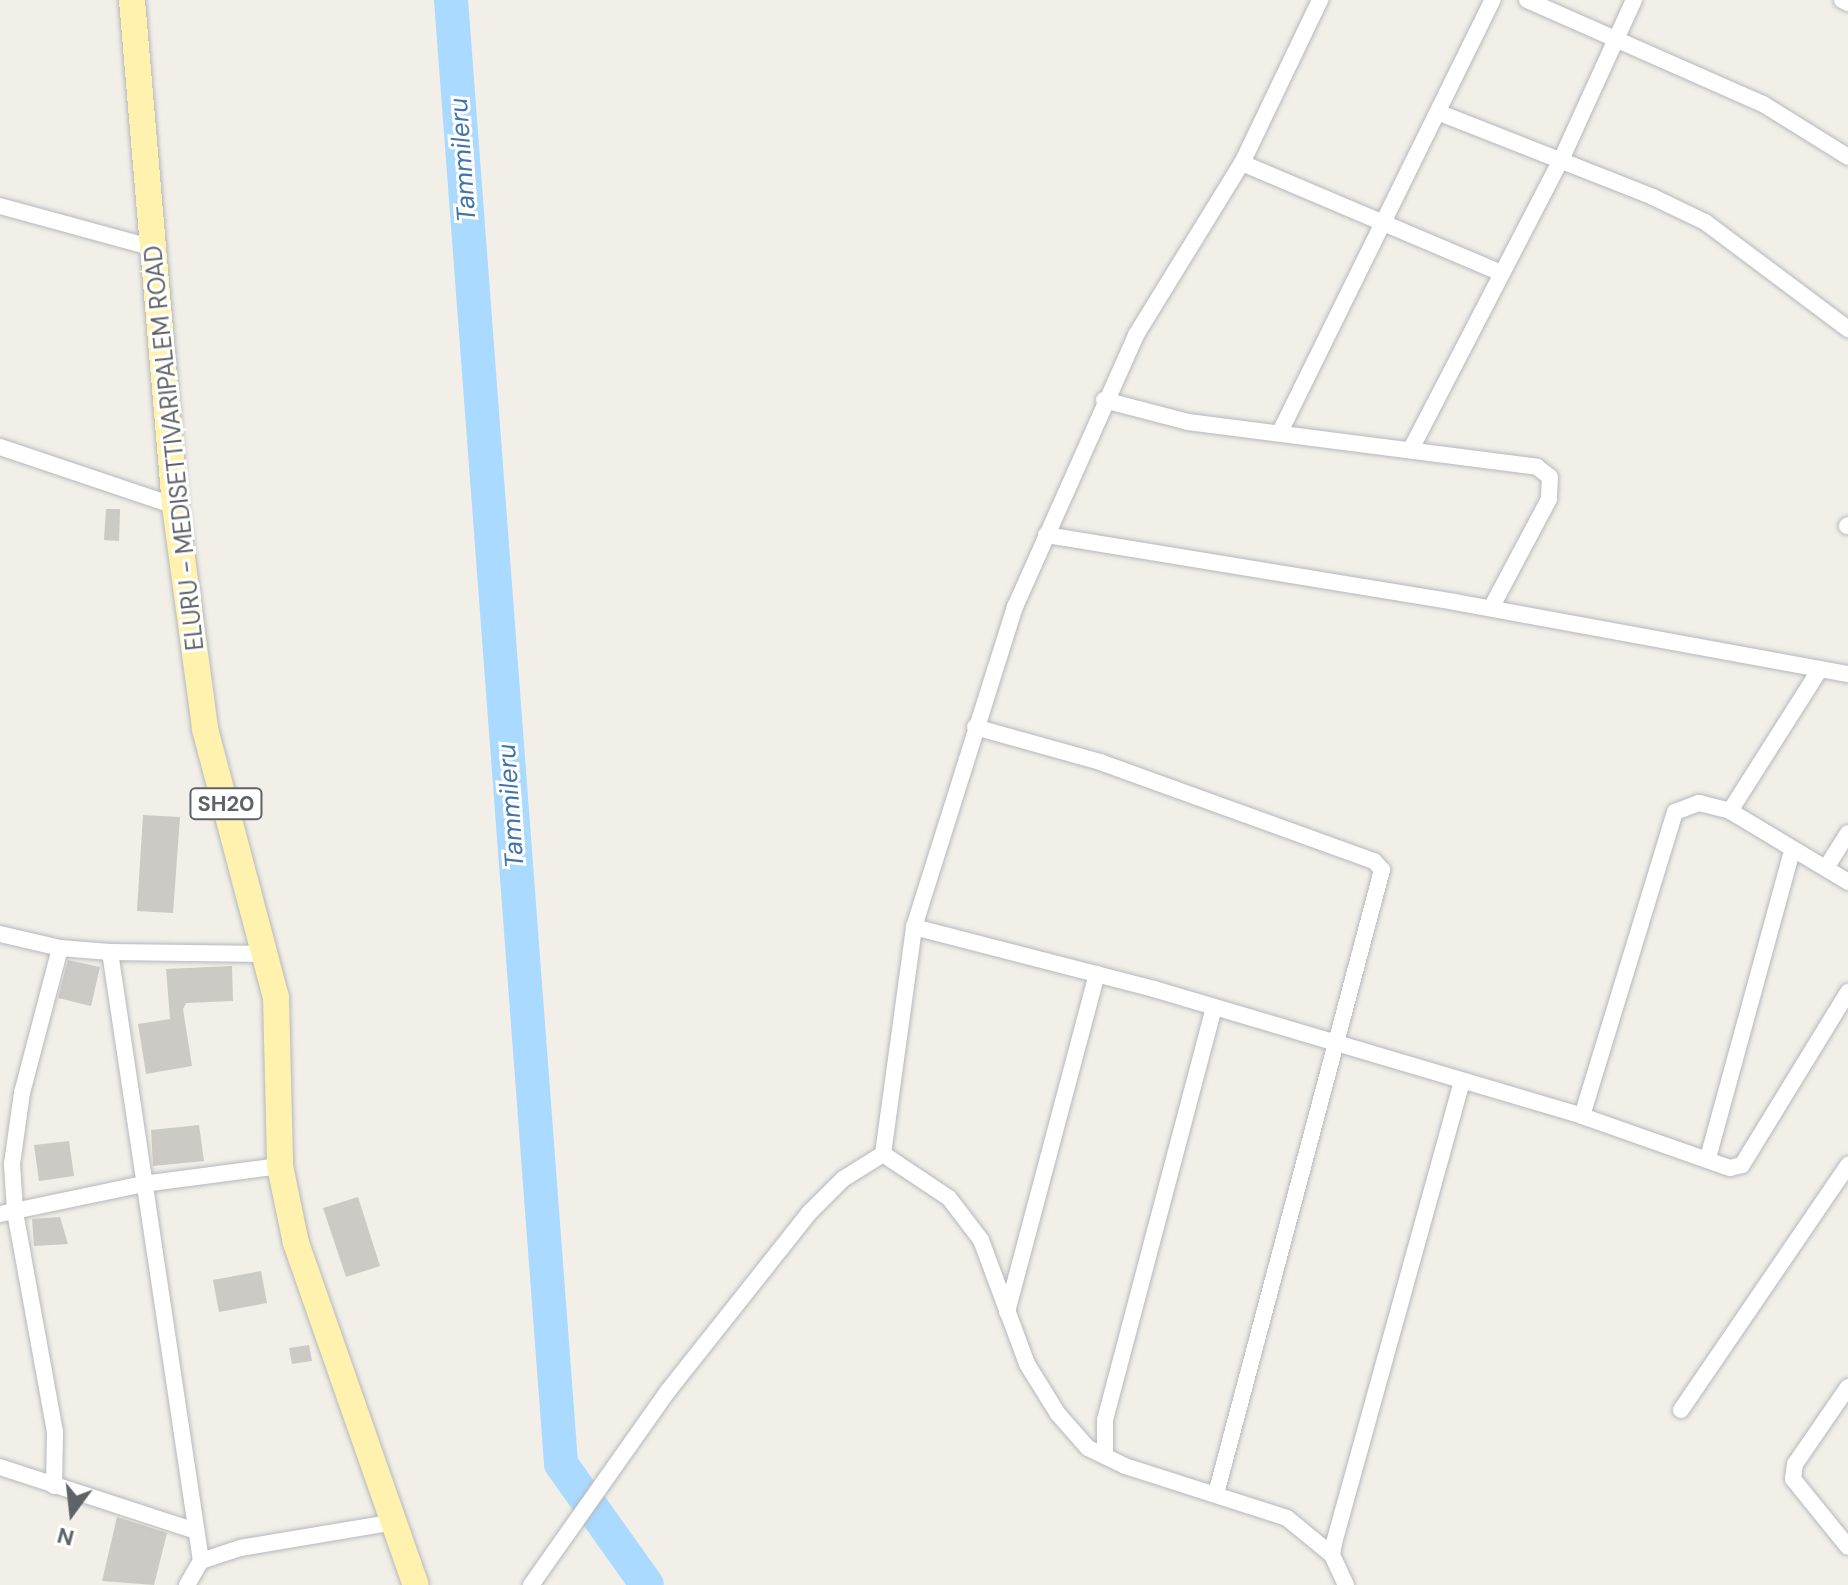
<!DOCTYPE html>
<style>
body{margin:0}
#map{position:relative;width:1848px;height:1585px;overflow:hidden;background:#f1efe8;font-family:"DM Sans",sans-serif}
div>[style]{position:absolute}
.river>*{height:34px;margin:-17px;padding:0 17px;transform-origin:17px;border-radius:17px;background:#aadaff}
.building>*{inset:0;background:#cccac5}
.roads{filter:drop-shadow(0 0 2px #b5b8bc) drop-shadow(0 0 2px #b5b8bc)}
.street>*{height:16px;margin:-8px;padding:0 8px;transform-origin:8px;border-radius:8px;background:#fff}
.primary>*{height:26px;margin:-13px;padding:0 13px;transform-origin:13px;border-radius:13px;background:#fff2af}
span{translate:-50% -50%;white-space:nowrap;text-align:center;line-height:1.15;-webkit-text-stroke:6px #fff;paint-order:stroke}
.shield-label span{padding:2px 6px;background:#fff;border:2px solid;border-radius:6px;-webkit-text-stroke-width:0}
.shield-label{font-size:22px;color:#5f6368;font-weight:700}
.street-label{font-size:24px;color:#5f6368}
.water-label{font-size:26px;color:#4174aa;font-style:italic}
.north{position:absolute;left:32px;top:1473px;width:80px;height:80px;-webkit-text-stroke:6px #fff;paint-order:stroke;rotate:195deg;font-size:22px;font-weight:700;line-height:32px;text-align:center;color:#5f6368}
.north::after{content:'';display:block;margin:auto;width:28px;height:36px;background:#5f6368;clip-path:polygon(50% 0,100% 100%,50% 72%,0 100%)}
</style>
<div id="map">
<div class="river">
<i style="left:451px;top:0;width:1468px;rotate:85.7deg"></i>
<i style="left:561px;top:1464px;width:148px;rotate:54.6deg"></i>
</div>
<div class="building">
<i style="clip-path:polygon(106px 509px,120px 509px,119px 541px,104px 540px)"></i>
<i style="clip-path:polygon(143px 815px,180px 817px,173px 913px,137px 911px)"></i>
<i style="clip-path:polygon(68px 960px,100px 967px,91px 1006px,58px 998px)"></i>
<i style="clip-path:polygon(232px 966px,233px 1001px,186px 1003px,183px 1009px,192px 1066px,146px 1074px,138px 1024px,170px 1019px,166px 969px)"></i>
<i style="clip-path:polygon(199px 1125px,204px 1161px,153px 1166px,151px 1130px)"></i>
<i style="clip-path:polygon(69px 1141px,74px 1176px,39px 1181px,34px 1145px)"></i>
<i style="clip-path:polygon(358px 1197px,380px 1266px,346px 1277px,323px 1208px)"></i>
<i style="clip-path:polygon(60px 1217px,68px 1244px,34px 1246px,32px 1219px)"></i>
<i style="clip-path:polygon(261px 1271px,267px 1303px,219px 1312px,213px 1280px)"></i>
<i style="clip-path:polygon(309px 1345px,312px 1361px,292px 1364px,289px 1348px)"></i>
<i style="clip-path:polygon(117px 1517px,167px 1533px,154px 1585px,102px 1581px)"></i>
</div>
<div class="roads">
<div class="street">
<i style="left:1527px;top:0;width:258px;rotate:23.8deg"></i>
<i style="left:1763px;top:104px;width:100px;rotate:31.9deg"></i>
<i style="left:1842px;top:0;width:7px;rotate:27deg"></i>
<i style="left:1440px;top:113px;width:229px;rotate:21.5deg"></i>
<i style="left:1653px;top:197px;width:58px;rotate:25.7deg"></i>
<i style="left:1705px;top:222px;width:179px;rotate:36.8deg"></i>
<i style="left:1242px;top:163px;width:281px;rotate:23deg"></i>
<i style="left:0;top:206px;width:160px;rotate:15.3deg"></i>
<i style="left:1104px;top:400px;width:87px;rotate:14.7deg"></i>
<i style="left:1188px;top:422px;width:352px;rotate:7.3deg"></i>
<i style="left:1537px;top:467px;width:16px;rotate:38deg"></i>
<i style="left:1550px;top:477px;width:22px;rotate:93deg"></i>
<i style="left:1549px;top:499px;width:123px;rotate:118deg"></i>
<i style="left:1280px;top:432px;width:482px;rotate:-63.8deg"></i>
<i style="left:0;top:447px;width:185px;rotate:18.6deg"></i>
<i style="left:1411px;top:449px;width:326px;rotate:-62.6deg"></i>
<i style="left:1561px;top:160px;width:176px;rotate:-65.5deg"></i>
<i style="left:1847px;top:526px;width:1px;rotate:-45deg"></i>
<i style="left:1046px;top:535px;width:414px;rotate:9.3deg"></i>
<i style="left:1455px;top:602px;width:400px;rotate:10.4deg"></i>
<i style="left:975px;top:727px;width:130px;rotate:15.6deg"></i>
<i style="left:1100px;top:762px;width:291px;rotate:19.9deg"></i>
<i style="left:1374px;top:861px;width:12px;rotate:48deg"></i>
<i style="left:1382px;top:870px;width:646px;rotate:104.9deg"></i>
<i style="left:1730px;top:811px;width:168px;rotate:-57.6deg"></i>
<i style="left:1826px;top:868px;width:41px;rotate:-57.8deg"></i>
<i style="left:914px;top:927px;width:248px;rotate:14.5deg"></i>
<i style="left:1154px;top:989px;width:446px;rotate:16.5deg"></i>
<i style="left:1582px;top:1116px;width:157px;rotate:19.4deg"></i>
<i style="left:1730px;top:1168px;width:12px;rotate:-14deg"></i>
<i style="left:1742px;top:1165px;width:203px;rotate:-58.5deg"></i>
<i style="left:0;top:934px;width:62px;rotate:13.1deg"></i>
<i style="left:60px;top:948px;width:50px;rotate:4.6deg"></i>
<i style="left:110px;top:952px;width:158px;rotate:0.7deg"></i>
<i style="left:110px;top:952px;width:616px;rotate:81.5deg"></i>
<i style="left:1582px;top:1116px;width:318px;rotate:-73deg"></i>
<i style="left:1675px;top:812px;width:26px;rotate:-21deg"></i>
<i style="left:1699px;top:803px;width:32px;rotate:14deg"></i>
<i style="left:1730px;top:811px;width:138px;rotate:31deg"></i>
<i style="left:883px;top:1154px;width:79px;rotate:33.7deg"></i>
<i style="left:949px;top:1198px;width:53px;rotate:52.7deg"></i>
<i style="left:981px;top:1240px;width:132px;rotate:69.6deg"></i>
<i style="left:1027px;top:1364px;width:59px;rotate:58.2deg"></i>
<i style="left:1058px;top:1414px;width:45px;rotate:48.6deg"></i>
<i style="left:1088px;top:1448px;width:41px;rotate:25.9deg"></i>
<i style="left:1125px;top:1466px;width:170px;rotate:17.8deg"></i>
<i style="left:1287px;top:1518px;width:58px;rotate:39.4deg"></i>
<i style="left:1708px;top:1158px;width:318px;rotate:-74.7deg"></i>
<i style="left:0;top:1214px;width:146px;rotate:-11.8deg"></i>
<i style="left:143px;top:1184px;width:138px;rotate:-7.5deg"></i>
<i style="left:1007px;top:1312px;width:350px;rotate:-75.1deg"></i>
<i style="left:1848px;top:1387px;width:93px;rotate:124.5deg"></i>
<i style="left:1795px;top:1464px;width:15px;rotate:98deg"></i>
<i style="left:1793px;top:1479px;width:87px;rotate:51deg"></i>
<i style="left:1681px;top:1410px;width:297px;rotate:-55.7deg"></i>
<i style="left:1105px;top:1456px;width:36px;rotate:-90deg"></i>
<i style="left:1105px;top:1420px;width:427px;rotate:-75.2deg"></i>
<i style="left:0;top:1467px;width:206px;rotate:18.1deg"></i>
<i style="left:54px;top:1486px;width:54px;rotate:-88.9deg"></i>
<i style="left:55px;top:1432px;width:225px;rotate:-100.3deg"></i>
<i style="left:15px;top:1211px;width:47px;rotate:-93.7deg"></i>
<i style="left:12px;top:1164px;width:72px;rotate:-82deg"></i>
<i style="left:22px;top:1093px;width:150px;rotate:-75.3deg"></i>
<i style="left:187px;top:1585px;width:28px;rotate:-60deg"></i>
<i style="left:201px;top:1561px;width:41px;rotate:-18.4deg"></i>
<i style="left:240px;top:1548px;width:158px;rotate:-9.5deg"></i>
<i style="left:531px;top:1585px;width:237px;rotate:-54.8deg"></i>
<i style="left:668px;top:1391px;width:227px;rotate:-51.6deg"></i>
<i style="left:809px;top:1213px;width:48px;rotate:-45deg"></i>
<i style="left:843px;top:1179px;width:47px;rotate:-32deg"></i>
<i style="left:883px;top:1154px;width:229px;rotate:-82.2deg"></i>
<i style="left:914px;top:927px;width:336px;rotate:-72.5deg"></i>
<i style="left:1015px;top:607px;width:298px;rotate:-66deg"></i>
<i style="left:1136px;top:335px;width:202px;rotate:-58.4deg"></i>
<i style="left:1242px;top:163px;width:181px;rotate:-64.4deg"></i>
<i style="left:1346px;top:1585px;width:33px;rotate:-115deg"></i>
<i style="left:1332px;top:1555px;width:12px;rotate:-81deg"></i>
<i style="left:1334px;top:1543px;width:479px;rotate:-74.5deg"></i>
</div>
<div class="primary">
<i style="left:132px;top:0;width:508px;rotate:85.14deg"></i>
<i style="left:175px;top:506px;width:225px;rotate:82.3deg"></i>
<i style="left:205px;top:729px;width:277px;rotate:75.2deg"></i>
<i style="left:276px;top:997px;width:169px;rotate:88.6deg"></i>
<i style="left:280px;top:1166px;width:79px;rotate:78.3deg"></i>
<i style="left:296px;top:1243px;width:362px;rotate:70.7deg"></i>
</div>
</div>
<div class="shield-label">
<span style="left:226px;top:804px">SH20</span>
</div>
<div class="street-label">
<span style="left:174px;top:448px;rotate:-96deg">ELURU - MEDISETTIVARIPALEM ROAD</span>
</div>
<div class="water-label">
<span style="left:463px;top:160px;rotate:-94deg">Tammileru</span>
<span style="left:511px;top:806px;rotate:-94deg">Tammileru</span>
</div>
<div class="north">N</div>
</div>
